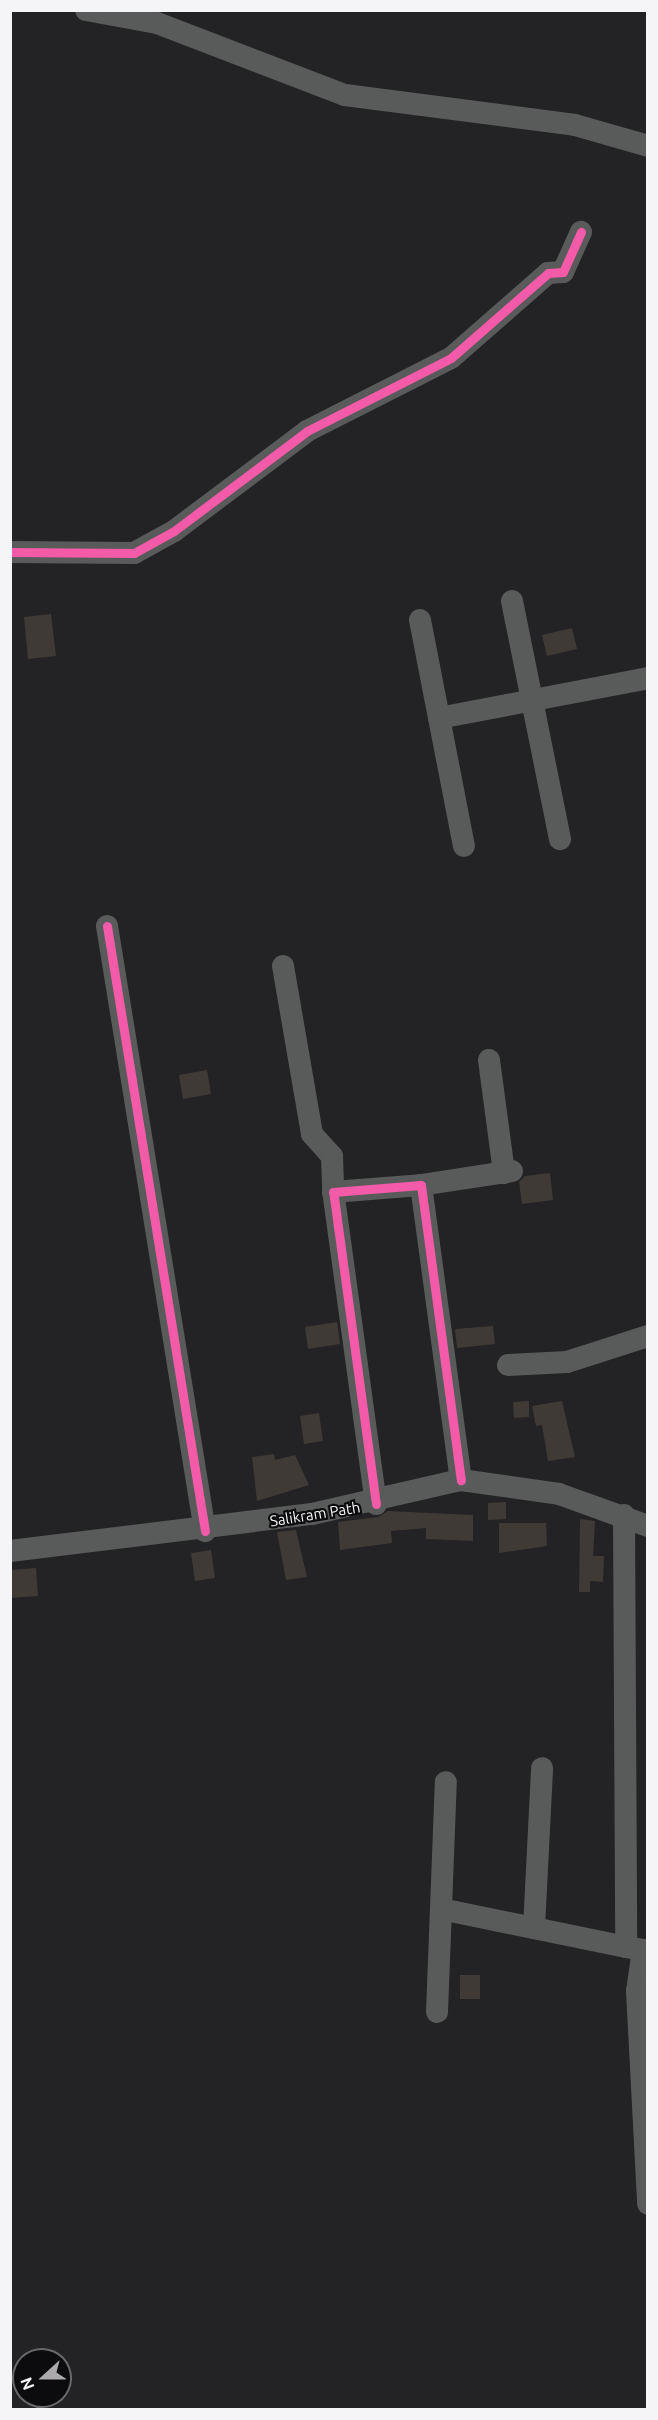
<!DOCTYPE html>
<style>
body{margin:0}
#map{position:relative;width:658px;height:2420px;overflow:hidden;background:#232224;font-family:Ubuntu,sans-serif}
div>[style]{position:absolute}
.building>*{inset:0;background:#403a37}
.minor>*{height:22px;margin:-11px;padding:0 11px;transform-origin:11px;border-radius:11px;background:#595a5a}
.cycleway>*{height:9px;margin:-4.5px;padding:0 4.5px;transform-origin:4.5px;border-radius:4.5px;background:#f35aa7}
span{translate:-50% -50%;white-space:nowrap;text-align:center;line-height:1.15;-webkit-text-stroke:4.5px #0c0b0d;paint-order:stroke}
.street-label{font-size:15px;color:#f5f4f6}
.frame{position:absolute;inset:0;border:12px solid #f5f4f6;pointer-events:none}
.north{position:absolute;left:12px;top:2348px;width:60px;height:60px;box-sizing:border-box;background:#0c0b0d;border:2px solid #69686a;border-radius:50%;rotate:249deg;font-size:16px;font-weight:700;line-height:24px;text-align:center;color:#f5f4f6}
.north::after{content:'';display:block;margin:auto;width:21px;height:27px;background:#acaaac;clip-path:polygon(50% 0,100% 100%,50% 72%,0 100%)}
</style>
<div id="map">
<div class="building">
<i style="clip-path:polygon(51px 614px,56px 656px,28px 659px,24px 617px)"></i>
<i style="clip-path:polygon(572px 628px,577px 649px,547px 656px,542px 635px)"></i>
<i style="clip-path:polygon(207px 1070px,211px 1094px,183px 1099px,179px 1075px)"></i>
<i style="clip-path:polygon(550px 1173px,553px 1200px,522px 1204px,519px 1182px,525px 1176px)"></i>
<i style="clip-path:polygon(337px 1322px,340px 1344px,308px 1349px,305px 1327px)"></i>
<i style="clip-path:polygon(493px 1326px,495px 1344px,457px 1348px,455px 1329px)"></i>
<i style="clip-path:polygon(529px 1401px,529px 1417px,514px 1418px,513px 1402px)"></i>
<i style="clip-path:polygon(562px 1401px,575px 1457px,548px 1461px,542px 1425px,536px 1426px,532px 1406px)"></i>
<i style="clip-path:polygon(319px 1413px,323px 1441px,304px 1444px,300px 1416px)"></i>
<i style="clip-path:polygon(274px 1454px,275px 1460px,295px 1455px,309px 1485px,257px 1501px,252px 1457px)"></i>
<i style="clip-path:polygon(506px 1502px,506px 1519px,488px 1520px,488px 1503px)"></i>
<i style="clip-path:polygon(388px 1511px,473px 1515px,473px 1541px,426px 1539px,426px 1528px,391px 1531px,392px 1543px,340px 1550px,338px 1522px,378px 1517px)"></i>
<i style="clip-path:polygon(580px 1519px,595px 1521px,593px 1556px,604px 1556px,603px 1582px,590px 1581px,590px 1592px,579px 1592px)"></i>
<i style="clip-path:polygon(499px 1523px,546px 1523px,547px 1546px,499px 1553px)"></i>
<i style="clip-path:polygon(296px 1530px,307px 1577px,286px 1580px,277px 1532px)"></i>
<i style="clip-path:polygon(211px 1550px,215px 1578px,195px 1581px,191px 1553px)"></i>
<i style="clip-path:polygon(36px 1568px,38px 1596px,10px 1598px,10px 1570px)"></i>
<i style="clip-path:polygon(460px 1975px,480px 1975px,480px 1999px,460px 1999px)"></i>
</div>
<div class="minor">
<i style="left:86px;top:10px;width:72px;rotate:10.4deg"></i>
<i style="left:157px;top:23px;width:201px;rotate:21deg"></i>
<i style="left:345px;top:95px;width:232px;rotate:7.4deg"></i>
<i style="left:575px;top:125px;width:76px;rotate:16deg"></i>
<i style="left:10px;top:552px;width:124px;rotate:0.5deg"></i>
<i style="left:134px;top:553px;width:46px;rotate:-28.8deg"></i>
<i style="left:174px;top:531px;width:166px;rotate:-36.9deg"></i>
<i style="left:307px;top:431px;width:161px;rotate:-26.9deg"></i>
<i style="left:451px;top:358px;width:129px;rotate:-41.2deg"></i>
<i style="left:548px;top:273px;width:15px;rotate:-4deg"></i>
<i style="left:563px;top:272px;width:44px;rotate:-65.8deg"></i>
<i style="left:512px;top:601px;width:243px;rotate:78.6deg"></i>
<i style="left:420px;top:620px;width:230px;rotate:79deg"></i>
<i style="left:439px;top:718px;width:213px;rotate:-10.8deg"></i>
<i style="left:107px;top:926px;width:613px;rotate:80.8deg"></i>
<i style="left:283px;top:966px;width:170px;rotate:80.2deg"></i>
<i style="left:312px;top:1134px;width:30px;rotate:48deg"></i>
<i style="left:332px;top:1156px;width:36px;rotate:88deg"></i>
<i style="left:489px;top:1060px;width:114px;rotate:82.4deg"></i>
<i style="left:421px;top:1185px;width:92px;rotate:-8.7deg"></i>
<i style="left:508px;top:1365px;width:59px;rotate:-2.9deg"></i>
<i style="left:567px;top:1362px;width:85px;rotate:-17.8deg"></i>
<i style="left:376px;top:1504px;width:315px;rotate:-97.8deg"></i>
<i style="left:333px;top:1192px;width:88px;rotate:-4.5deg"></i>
<i style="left:421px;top:1185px;width:298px;rotate:82.3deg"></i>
<i style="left:624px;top:1515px;width:432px;rotate:89.7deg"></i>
<i style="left:626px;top:1947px;width:17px;rotate:10deg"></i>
<i style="left:643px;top:1950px;width:41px;rotate:98.3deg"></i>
<i style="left:10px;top:1551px;width:304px;rotate:-7deg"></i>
<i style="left:312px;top:1514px;width:153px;rotate:-12.9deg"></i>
<i style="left:461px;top:1480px;width:99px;rotate:8.1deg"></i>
<i style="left:559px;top:1494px;width:95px;rotate:19.8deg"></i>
<i style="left:441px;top:1909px;width:189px;rotate:11.6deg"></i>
<i style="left:534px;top:1928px;width:160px;rotate:-87.1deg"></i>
<i style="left:648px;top:1992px;width:11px;rotate:-175deg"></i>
<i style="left:637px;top:1991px;width:213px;rotate:87deg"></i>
<i style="left:437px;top:2012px;width:230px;rotate:-87.8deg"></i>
</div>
<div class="cycleway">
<i style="left:10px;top:552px;width:124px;rotate:0.5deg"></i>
<i style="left:134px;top:553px;width:46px;rotate:-28.8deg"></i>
<i style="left:174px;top:531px;width:166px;rotate:-36.9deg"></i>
<i style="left:307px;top:431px;width:161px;rotate:-26.9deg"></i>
<i style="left:451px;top:358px;width:129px;rotate:-41.2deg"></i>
<i style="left:548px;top:273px;width:15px;rotate:-4deg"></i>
<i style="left:563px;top:272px;width:44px;rotate:-65.8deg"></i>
<i style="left:107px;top:926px;width:613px;rotate:80.8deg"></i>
<i style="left:376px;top:1504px;width:315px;rotate:-97.8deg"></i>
<i style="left:333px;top:1192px;width:88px;rotate:-4.5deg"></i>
<i style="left:421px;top:1185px;width:298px;rotate:82.3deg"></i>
</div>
<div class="street-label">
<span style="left:315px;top:1514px;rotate:-9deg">Salikram Path</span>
</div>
<div class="frame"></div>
<div class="north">N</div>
</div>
